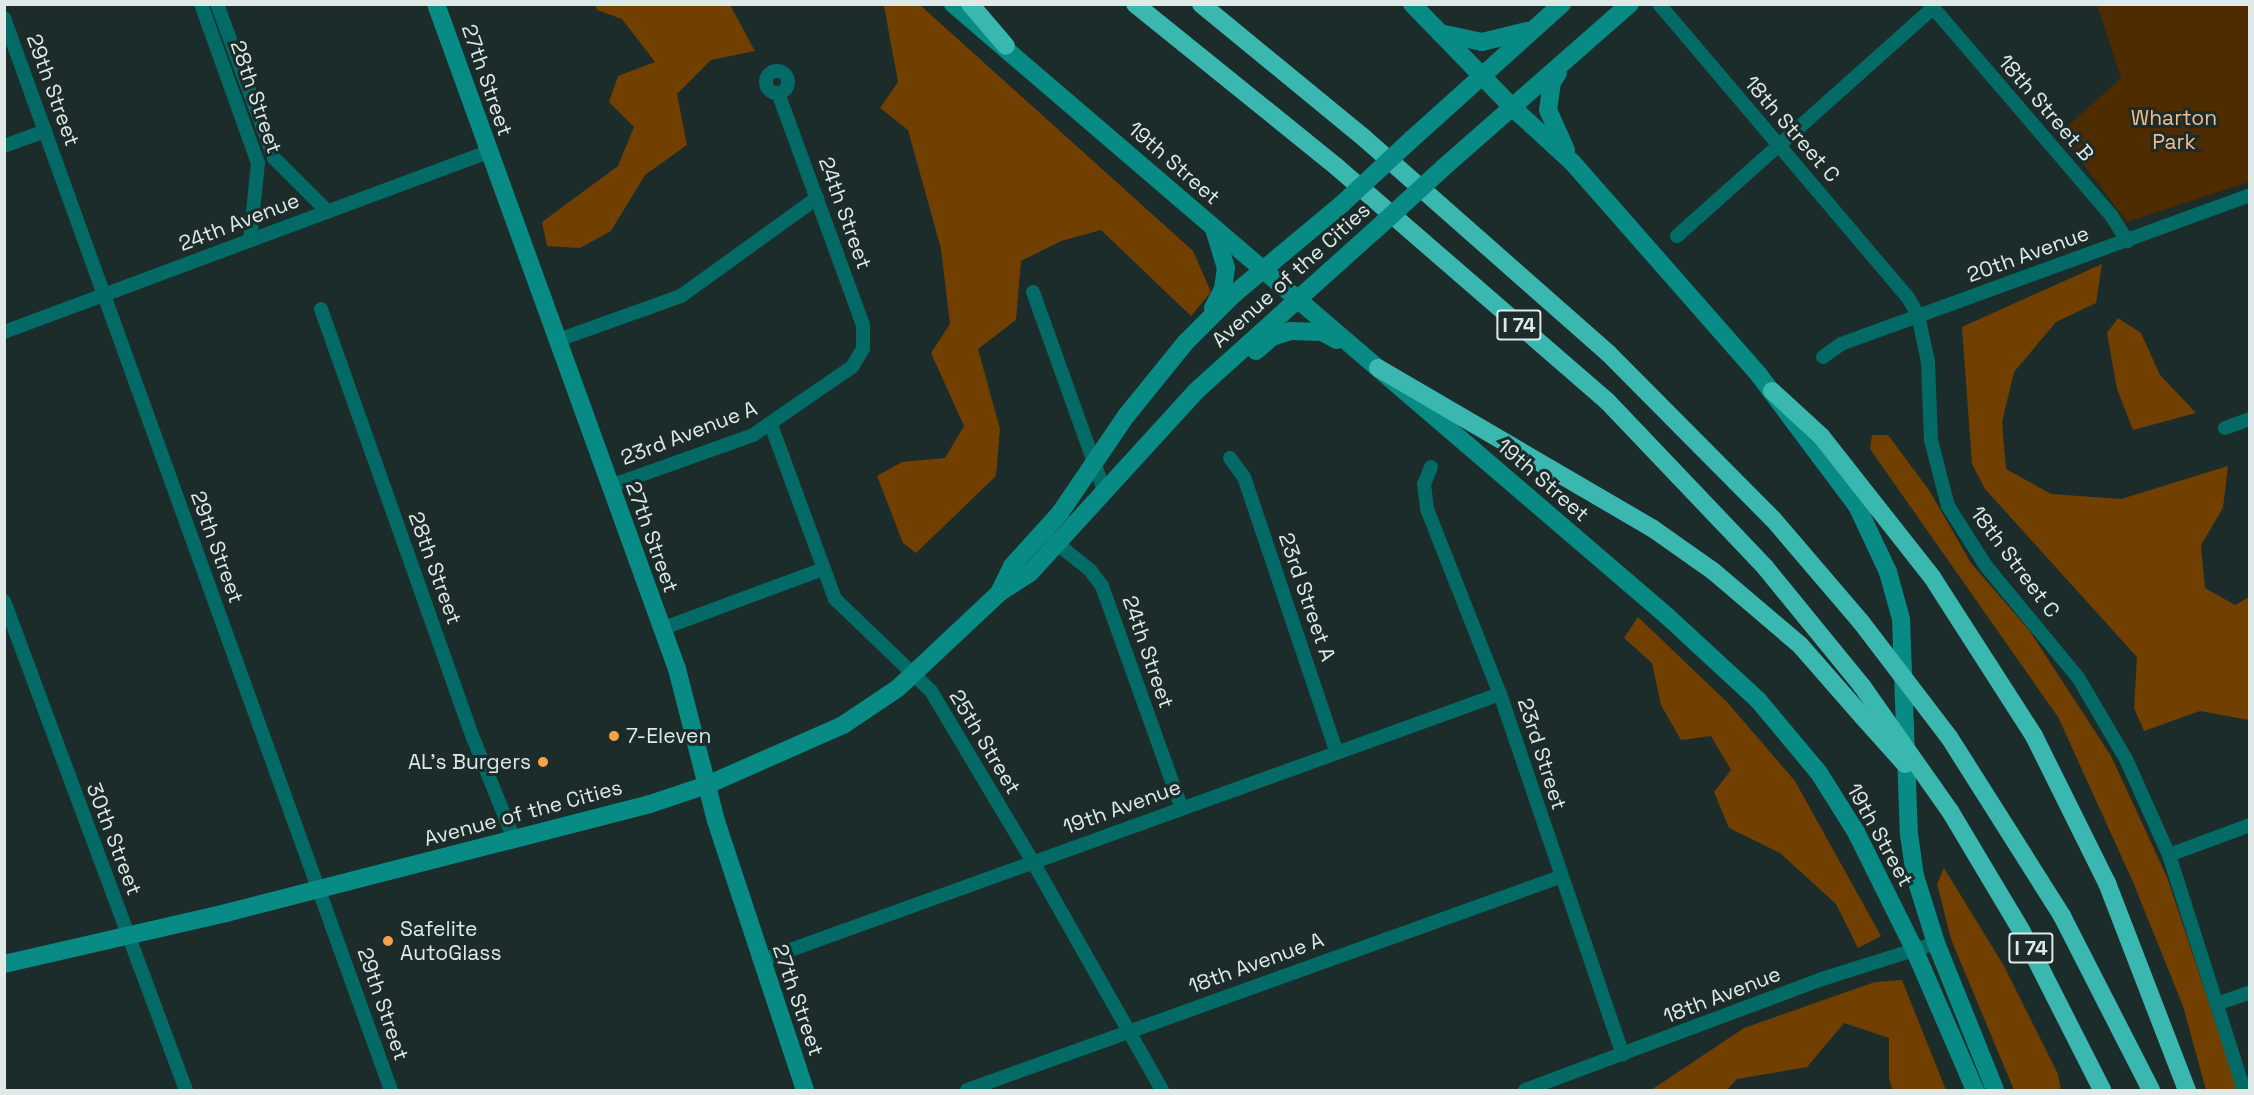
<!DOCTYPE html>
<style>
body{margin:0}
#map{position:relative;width:2254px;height:1095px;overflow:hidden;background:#1c2c2a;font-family:"Space Grotesk",sans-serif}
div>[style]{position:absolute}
.green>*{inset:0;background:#4f2b00}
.forest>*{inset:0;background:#713f00}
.street>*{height:14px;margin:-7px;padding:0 7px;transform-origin:7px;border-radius:7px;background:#036a65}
.street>.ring{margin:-7px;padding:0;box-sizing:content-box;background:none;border:14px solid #036a65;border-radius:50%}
.secondary>*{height:18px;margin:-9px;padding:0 9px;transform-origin:9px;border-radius:9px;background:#078b84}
.highway>*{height:18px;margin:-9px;padding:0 9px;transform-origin:9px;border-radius:9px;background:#3ab8b0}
.secondary-bridge>*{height:18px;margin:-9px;padding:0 9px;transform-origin:9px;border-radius:9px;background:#078b84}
.highway-bridge>*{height:18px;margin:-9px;padding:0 9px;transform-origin:9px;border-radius:9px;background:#3ab8b0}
.dots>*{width:16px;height:16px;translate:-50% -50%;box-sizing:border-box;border:3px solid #1c2c2a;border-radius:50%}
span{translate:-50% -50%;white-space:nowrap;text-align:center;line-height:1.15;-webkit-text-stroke:6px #1c2c2a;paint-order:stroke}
.shield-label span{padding:2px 4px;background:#1c2c2a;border:2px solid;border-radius:4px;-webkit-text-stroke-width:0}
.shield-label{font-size:20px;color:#dfe9e8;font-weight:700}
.street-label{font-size:21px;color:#dfe9e8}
.park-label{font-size:21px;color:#f3bc8a}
.poi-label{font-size:21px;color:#dfe9e8}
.left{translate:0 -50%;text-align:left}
.right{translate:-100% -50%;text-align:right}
.frame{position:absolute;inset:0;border:6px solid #dfe9e8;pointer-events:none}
</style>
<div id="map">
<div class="green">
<i style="clip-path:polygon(2097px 5px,2249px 5px,2249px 182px,2127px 222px,2060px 133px,2121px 78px)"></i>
</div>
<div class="forest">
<i style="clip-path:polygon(595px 5px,730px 5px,755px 51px,711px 60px,677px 94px,687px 145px,645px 175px,611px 231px,580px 248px,547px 246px,542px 222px,618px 166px,634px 127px,609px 102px,618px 76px,655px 62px,622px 19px,597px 10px)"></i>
<i style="clip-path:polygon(880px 5px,920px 5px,1193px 251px,1211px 292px,1191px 316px,1101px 230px,1061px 241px,1021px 261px,1016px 320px,978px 349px,1000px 429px,996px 476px,916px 553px,903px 543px,877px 476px,902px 462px,945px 458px,964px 426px,931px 353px,950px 324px,941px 249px,908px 130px,880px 108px,898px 82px,884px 6px)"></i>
<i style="clip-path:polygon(2102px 264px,2096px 303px,2056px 322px,2014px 372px,2002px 422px,2006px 469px,2051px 494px,2121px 499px,2228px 466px,2223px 508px,2201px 545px,2205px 588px,2235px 605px,2249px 597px,2249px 720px,2200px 711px,2144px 731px,2134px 708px,2137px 657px,1985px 489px,1972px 464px,1962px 327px)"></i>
<i style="clip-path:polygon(2118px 318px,2141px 333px,2160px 375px,2196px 413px,2133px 430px,2117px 389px,2107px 333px)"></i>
<i style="clip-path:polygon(1872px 435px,1888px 435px,1929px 490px,1971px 563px,2029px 630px,2111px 756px,2167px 877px,2238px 1090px,2206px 1090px,2183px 1006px,2133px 882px,2058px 717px,1870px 449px)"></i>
<i style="clip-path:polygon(1638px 617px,1727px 702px,1795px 781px,1881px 936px,1858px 948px,1836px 904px,1780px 853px,1729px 828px,1714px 792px,1731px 770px,1711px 736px,1681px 740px,1661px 705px,1652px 663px,1624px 638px)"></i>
<i style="clip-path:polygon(1944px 868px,2004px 966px,2058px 1074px,2061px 1090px,2014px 1090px,1951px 939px,1937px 884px)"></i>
<i style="clip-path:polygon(1902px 980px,1946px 1090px,1893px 1090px,1889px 1079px,1889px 1038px,1844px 1023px,1807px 1067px,1737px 1079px,1727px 1090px,1651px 1090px,1744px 1028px,1875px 982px)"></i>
</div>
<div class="street">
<i style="left:201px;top:4px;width:169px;rotate:70.3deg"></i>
<i style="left:258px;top:163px;width:78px;rotate:95.9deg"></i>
<i style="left:217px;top:4px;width:164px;rotate:69.7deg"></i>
<i style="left:274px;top:158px;width:75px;rotate:45deg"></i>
<i style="left:1659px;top:4px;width:383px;rotate:49.7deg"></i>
<i style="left:1907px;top:296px;width:22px;rotate:60deg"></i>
<i style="left:1918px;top:315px;width:48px;rotate:78deg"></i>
<i style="left:1928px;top:362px;width:78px;rotate:87.8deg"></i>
<i style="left:1931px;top:440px;width:68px;rotate:75.6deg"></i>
<i style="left:1948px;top:506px;width:71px;rotate:57.7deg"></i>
<i style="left:1986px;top:566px;width:146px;rotate:50.5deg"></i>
<i style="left:2079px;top:679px;width:93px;rotate:59.6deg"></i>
<i style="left:2126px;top:759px;width:105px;rotate:65.9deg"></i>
<i style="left:2169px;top:855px;width:247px;rotate:72.3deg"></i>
<i style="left:1930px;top:4px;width:278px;rotate:49.4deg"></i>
<i style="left:2111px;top:215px;width:31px;rotate:58deg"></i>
<i style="left:4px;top:18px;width:1140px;rotate:70.15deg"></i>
<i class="ring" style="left:766px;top:71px;width:8px;height:8px"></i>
<i style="left:4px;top:146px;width:44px;rotate:-20.1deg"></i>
<i style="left:1677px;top:236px;width:343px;rotate:-41.7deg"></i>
<i style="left:1033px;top:292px;width:210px;rotate:70.3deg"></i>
<i style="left:321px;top:309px;width:457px;rotate:70.5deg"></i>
<i style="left:474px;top:740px;width:107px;rotate:68deg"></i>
<i style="left:4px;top:332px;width:516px;rotate:-20.4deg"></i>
<i style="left:558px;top:340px;width:131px;rotate:-19.7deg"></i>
<i style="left:681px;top:296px;width:168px;rotate:-35.8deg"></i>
<i style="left:1823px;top:357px;width:22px;rotate:-36deg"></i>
<i style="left:1841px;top:344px;width:435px;rotate:-20deg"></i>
<i style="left:771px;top:425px;width:185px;rotate:69.8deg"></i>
<i style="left:835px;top:599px;width:133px;rotate:43.8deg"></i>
<i style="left:931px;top:691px;width:199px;rotate:59.2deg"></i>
<i style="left:1033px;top:862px;width:262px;rotate:60.5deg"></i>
<i style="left:2225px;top:428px;width:27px;rotate:-20deg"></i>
<i style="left:1230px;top:458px;width:24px;rotate:54deg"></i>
<i style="left:1244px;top:477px;width:291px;rotate:71.4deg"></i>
<i style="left:1431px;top:467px;width:18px;rotate:112deg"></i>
<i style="left:1424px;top:484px;width:25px;rotate:83deg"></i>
<i style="left:1427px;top:509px;width:199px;rotate:68.5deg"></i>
<i style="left:1500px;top:694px;width:381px;rotate:71.2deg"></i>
<i style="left:610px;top:486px;width:152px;rotate:-19.6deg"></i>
<i style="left:753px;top:435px;width:120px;rotate:-34.5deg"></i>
<i style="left:852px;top:367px;width:21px;rotate:-59deg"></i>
<i style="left:863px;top:349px;width:24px;rotate:-90deg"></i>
<i style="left:863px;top:325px;width:247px;rotate:-110.1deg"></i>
<i style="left:1050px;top:538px;width:51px;rotate:38.7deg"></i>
<i style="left:1090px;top:570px;width:20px;rotate:53deg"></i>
<i style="left:1102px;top:586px;width:235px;rotate:70.3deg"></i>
<i style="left:4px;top:601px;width:522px;rotate:69.59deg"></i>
<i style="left:661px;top:629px;width:173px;rotate:-20.3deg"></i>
<i style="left:2169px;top:855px;width:86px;rotate:-20.3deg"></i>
<i style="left:760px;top:961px;width:787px;rotate:-19.84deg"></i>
<i style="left:2216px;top:1004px;width:36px;rotate:-19deg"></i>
<i style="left:967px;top:1090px;width:630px;rotate:-19.76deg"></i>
<i style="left:1525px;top:1090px;width:317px;rotate:-20.5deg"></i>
<i style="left:1822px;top:979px;width:120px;rotate:-17.5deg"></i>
</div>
<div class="secondary">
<i style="left:436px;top:4px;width:707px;rotate:70.08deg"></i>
<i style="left:677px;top:669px;width:157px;rotate:75.6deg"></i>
<i style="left:716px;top:821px;width:283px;rotate:71.7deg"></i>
<i style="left:953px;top:4px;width:940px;rotate:40.6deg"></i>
<i style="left:1667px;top:616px;width:124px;rotate:42.7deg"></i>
<i style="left:1758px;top:700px;width:95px;rotate:50.1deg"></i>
<i style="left:1819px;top:773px;width:70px;rotate:57.9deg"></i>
<i style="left:1856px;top:832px;width:131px;rotate:63.6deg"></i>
<i style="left:1914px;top:949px;width:154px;rotate:66.6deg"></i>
<i style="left:1412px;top:4px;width:145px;rotate:45.8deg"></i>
<i style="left:1513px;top:108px;width:80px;rotate:42.5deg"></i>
<i style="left:1572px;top:162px;width:283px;rotate:48.7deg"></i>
<i style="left:1759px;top:375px;width:164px;rotate:53.2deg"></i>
<i style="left:1857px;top:506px;width:73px;rotate:64.8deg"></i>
<i style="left:1888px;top:572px;width:49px;rotate:74.5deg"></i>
<i style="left:1901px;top:619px;width:215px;rotate:87.9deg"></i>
<i style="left:1909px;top:834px;width:42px;rotate:81.9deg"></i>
<i style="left:1915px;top:876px;width:70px;rotate:72.6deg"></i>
<i style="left:1936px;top:943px;width:158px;rotate:68.1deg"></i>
<i style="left:1440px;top:33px;width:43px;rotate:12.1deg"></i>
<i style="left:1482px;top:42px;width:46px;rotate:-13.7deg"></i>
<i style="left:1558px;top:73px;width:11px;rotate:124deg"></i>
<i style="left:1552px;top:82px;width:28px;rotate:98deg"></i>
<i style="left:1548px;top:110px;width:44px;rotate:65.8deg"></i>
<i style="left:1412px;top:139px;width:202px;rotate:-42deg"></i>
<i style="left:1443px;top:168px;width:249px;rotate:-41.3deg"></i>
<i style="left:1213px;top:308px;width:21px;rotate:-62deg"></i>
<i style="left:1223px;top:289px;width:21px;rotate:-82deg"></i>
<i style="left:1226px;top:268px;width:41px;rotate:-107.1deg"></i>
<i style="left:1256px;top:351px;width:21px;rotate:-41deg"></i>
<i style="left:1272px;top:337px;width:19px;rotate:-18deg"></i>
<i style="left:1290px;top:331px;width:32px;rotate:2deg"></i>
<i style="left:1322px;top:332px;width:17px;rotate:28deg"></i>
<i style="left:999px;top:593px;width:30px;rotate:-64deg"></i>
<i style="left:1012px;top:566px;width:72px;rotate:-47.8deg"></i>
<i style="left:1060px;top:513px;width:117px;rotate:-55.8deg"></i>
<i style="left:1126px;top:416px;width:95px;rotate:-51deg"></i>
<i style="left:1186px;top:342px;width:68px;rotate:-45deg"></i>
<i style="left:1234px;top:294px;width:141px;rotate:-39.8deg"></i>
<i style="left:4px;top:964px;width:228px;rotate:-12.9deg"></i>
<i style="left:226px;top:913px;width:438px;rotate:-14.4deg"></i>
<i style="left:650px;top:804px;width:60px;rotate:-18.4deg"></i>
<i style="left:707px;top:785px;width:149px;rotate:-23.8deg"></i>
<i style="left:843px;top:725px;width:66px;rotate:-33.9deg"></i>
<i style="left:898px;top:688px;width:139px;rotate:-43.2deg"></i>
<i style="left:999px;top:593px;width:37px;rotate:-33deg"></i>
<i style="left:1030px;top:573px;width:245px;rotate:-47.6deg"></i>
<i style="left:1195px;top:392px;width:239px;rotate:-42deg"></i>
</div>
<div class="highway">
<i style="left:970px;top:4px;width:55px;rotate:49.4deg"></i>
<i style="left:1135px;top:4px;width:261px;rotate:38.9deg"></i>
<i style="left:1338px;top:168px;width:356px;rotate:40.9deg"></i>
<i style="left:1607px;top:401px;width:229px;rotate:46.4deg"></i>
<i style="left:1765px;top:567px;width:154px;rotate:50.8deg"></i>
<i style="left:1201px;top:4px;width:210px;rotate:39.4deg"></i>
<i style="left:1363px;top:137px;width:327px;rotate:41.4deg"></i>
<i style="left:1608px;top:353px;width:234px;rotate:45.2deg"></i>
<i style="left:1773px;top:519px;width:135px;rotate:49.5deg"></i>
<i style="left:1378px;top:368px;width:317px;rotate:30.3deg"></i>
<i style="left:1652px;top:528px;width:75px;rotate:35.2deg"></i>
<i style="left:1713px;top:571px;width:114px;rotate:40.4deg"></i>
<i style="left:1800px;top:645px;width:96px;rotate:48.8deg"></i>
<i style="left:1772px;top:391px;width:67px;rotate:42.6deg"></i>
<i style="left:1821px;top:436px;width:179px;rotate:51.8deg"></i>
<i style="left:1932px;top:577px;width:189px;rotate:57.3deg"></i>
<i style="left:2034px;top:736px;width:164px;rotate:63.6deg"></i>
<i style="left:2107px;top:883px;width:222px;rotate:68.9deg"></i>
<i style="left:1949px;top:737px;width:212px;rotate:57.7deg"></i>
<i style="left:2062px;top:916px;width:195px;rotate:62.9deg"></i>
<i style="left:1950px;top:811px;width:139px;rotate:59.2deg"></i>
<i style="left:2021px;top:930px;width:179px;rotate:63.1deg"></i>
</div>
<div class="secondary-bridge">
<i style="left:1342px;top:204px;width:96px;rotate:-42.9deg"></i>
<i style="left:1373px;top:232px;width:95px;rotate:-42.4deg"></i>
</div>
<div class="highway-bridge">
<i style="left:1861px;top:622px;width:145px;rotate:52.6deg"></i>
<i style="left:1862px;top:686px;width:153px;rotate:54.9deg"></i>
<i style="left:1863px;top:717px;width:63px;rotate:48.2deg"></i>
</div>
<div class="dots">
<i style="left:614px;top:736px;background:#f7a149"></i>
<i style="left:543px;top:762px;background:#f7a149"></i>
<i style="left:388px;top:941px;background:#f7a149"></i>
</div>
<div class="shield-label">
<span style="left:1519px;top:325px">I 74</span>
<span style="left:2031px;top:948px">I 74</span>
</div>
<div class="street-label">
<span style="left:487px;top:80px;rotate:71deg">27th Street</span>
<span style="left:53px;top:90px;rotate:70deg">29th Street</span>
<span style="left:256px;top:97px;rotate:71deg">28th Street</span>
<span style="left:2046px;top:108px;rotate:49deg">18th Street B</span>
<span style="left:1792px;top:129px;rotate:49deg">18th Street C</span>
<span style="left:1174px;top:163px;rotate:41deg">19th Street</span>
<span style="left:845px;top:213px;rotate:70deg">24th Street</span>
<span style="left:239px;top:222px;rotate:-21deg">24th Avenue</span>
<span style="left:2028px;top:254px;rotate:-20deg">20th Avenue</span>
<span style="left:1291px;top:275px;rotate:-42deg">Avenue of the Cities</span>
<span style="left:689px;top:433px;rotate:-21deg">23rd Avenue A</span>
<span style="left:1543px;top:480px;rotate:41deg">19th Street</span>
<span style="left:652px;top:537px;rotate:70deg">27th Street</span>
<span style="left:217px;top:547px;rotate:70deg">29th Street</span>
<span style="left:2015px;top:562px;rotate:53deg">18th Street C</span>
<span style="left:435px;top:568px;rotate:70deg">28th Street</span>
<span style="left:1307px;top:597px;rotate:71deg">23rd Street A</span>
<span style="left:1148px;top:652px;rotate:71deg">24th Street</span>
<span style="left:985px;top:742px;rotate:59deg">25th Street</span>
<span style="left:1542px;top:754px;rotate:72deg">23rd Street</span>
<span style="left:1122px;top:807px;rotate:-20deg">19th Avenue</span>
<span style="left:523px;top:813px;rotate:-15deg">Avenue of the Cities</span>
<span style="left:1880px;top:835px;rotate:61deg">19th Street</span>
<span style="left:114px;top:839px;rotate:69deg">30th Street</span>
<span style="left:1256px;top:963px;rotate:-20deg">18th Avenue A</span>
<span style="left:1722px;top:995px;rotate:-21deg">18th Avenue</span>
<span style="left:798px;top:1000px;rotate:71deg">27th Street</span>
<span style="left:383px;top:1004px;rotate:71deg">29th Street</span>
</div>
<div class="park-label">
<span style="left:2174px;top:130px">Wharton<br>Park</span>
</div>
<div class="poi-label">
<span class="left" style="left:626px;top:736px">7-Eleven</span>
<span class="right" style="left:531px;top:762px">AL's Burgers</span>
<span class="left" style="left:400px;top:941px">Safelite<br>AutoGlass</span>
</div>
<div class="frame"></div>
</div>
